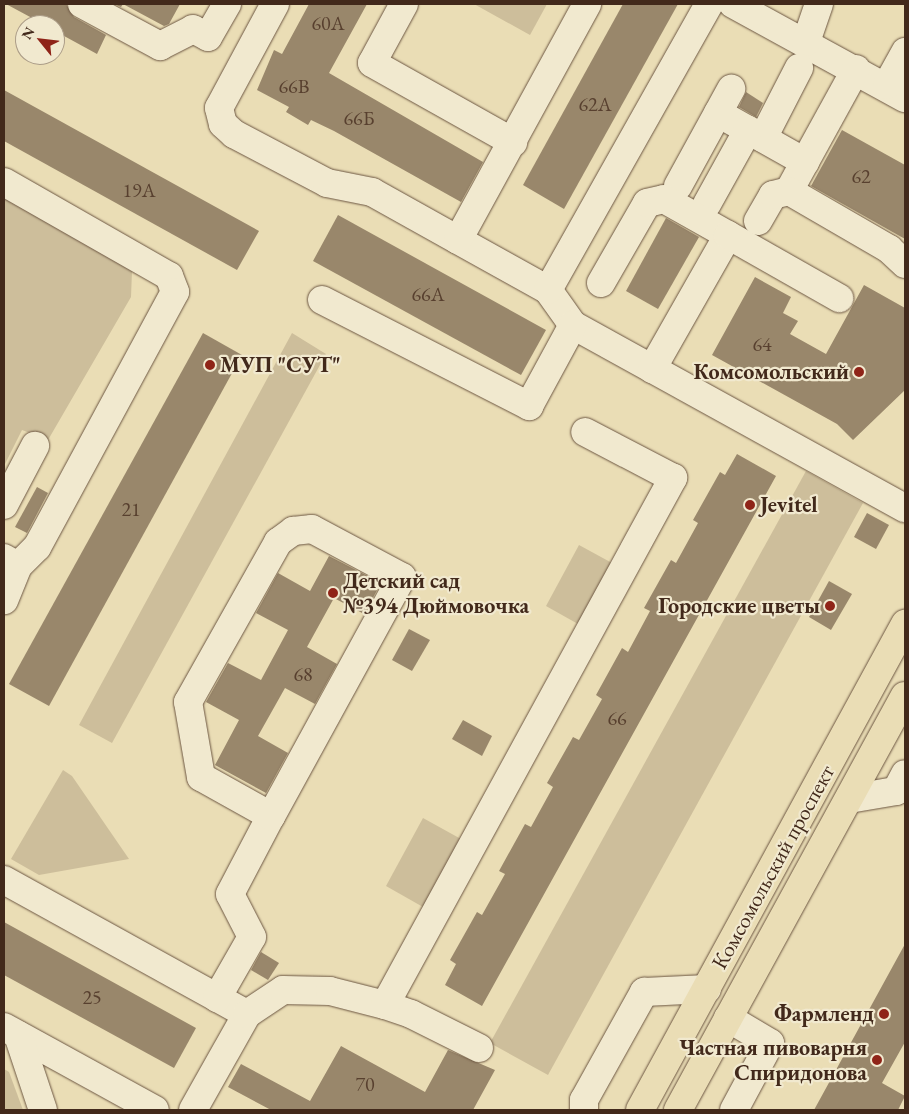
<!DOCTYPE html>
<meta charset="utf-8">
<style>
body{margin:0}
#map{position:relative;width:909px;height:1114px;overflow:hidden;background:#eaddb5;font-family:"EB Garamond",serif}
div>[style]{position:absolute}
.green>*{inset:0;background:#cdbe9b}
.building>*{inset:0;background:#99876b}
.roads{filter:drop-shadow(0 0 1px #6c5642) drop-shadow(0 0 1px #6c5642)}
.minor>*{height:28px;margin:-14px;padding:0 14px;transform-origin:14px;border-radius:14px;background:#f1e9cf}
.major>*{height:28px;margin:-14px;padding:0 14px;transform-origin:14px;border-radius:14px;background:#eaddb5}
.dots>*{width:14px;height:14px;translate:-50% -50%;box-sizing:border-box;border:2px solid #f1e9cf;border-radius:50%}
span{translate:-50% -50%;white-space:nowrap;text-align:center;line-height:1.15;-webkit-text-stroke:4.5px #f1e9cf;paint-order:stroke}
.number-label{font-size:20px;color:#58402f}
.number-label span{-webkit-text-stroke-width:0}
.poi-label{font-size:22px;color:#42291b;font-weight:700}
.left{translate:0 -50%;text-align:left}
.right{translate:-100% -50%;text-align:right}
.street-label{font-size:22px;color:#42291b}
.frame{position:absolute;inset:0;border:5px solid #42291b;pointer-events:none}
.north{position:absolute;left:15px;top:15px;width:50px;height:50px;box-sizing:border-box;background:#f1e9cf;border:1px solid #ab9c87;border-radius:50%;rotate:299deg;font-size:14px;font-weight:700;line-height:20px;text-align:center;color:#42291b}
.north::after{content:'';display:block;margin:auto;width:18px;height:22px;background:#8f2418;clip-path:polygon(50% 0,100% 100%,50% 72%,0 100%)}
</style>
<div id="map">
<div class="green">
<i style="clip-path:polygon(474px 4px,547px 4px,530px 35px)"></i>
<i style="clip-path:polygon(6px 196px,132px 271px,131px 297px,48px 440px,22px 430px,4px 466px,4px 198px)"></i>
<i style="clip-path:polygon(292px 333px,326px 354px,112px 743px,79px 725px)"></i>
<i style="clip-path:polygon(806px 471px,863px 503px,548px 1075px,490px 1043px)"></i>
<i style="clip-path:polygon(579px 545px,612px 563px,578px 624px,546px 606px)"></i>
<i style="clip-path:polygon(63px 770px,72px 776px,129px 859px,39px 875px,11px 859px)"></i>
<i style="clip-path:polygon(423px 818px,461px 839px,423px 907px,386px 886px)"></i>
<i style="clip-path:polygon(4px 1069px,9px 1072px,23px 1110px,4px 1110px)"></i>
</div>
<div class="building">
<i style="clip-path:polygon(6px 4px,66px 4px,74px 17px,106px 35px,97px 54px,55px 31px,55px 25px,45px 25px)"></i>
<i style="clip-path:polygon(114px 4px,180px 4px,169px 24px,164px 26px,123px 4px,121px 7px)"></i>
<i style="clip-path:polygon(309px 4px,367px 4px,329px 73px,483px 162px,461px 202px,334px 131px,311px 120px,308px 125px,286px 112px,289px 107px,257px 90px,274px 50px,282px 54px)"></i>
<i style="clip-path:polygon(623px 4px,678px 4px,564px 209px,523px 185px)"></i>
<i style="clip-path:polygon(4px 90px,259px 231px,237px 270px,4px 141px)"></i>
<i style="clip-path:polygon(746px 92px,763px 103px,756px 117px,739px 107px)"></i>
<i style="clip-path:polygon(842px 130px,905px 165px,905px 239px,811px 186px)"></i>
<i style="clip-path:polygon(338px 215px,546px 330px,521px 375px,313px 261px)"></i>
<i style="clip-path:polygon(666px 218px,699px 237px,658px 309px,626px 291px)"></i>
<i style="clip-path:polygon(755px 277px,791px 297px,783px 313px,798px 321px,790px 334px,826px 354px,864px 285px,905px 308px,905px 390px,853px 440px,837px 424px,712px 355px)"></i>
<i style="clip-path:polygon(203px 333px,242px 355px,49px 706px,9px 684px)"></i>
<i style="clip-path:polygon(737px 454px,776px 476px,482px 1006px,445px 985px,456px 964px,450px 960px,477px 912px,482px 915px,505px 874px,499px 871px,525px 824px,531px 827px,553px 787px,547px 783px,573px 737px,579px 740px,602px 699px,596px 695px,622px 648px,628px 652px,650px 611px,644px 608px,671px 560px,676px 563px,698px 523px,693px 520px,720px 472px,725px 475px)"></i>
<i style="clip-path:polygon(37px 487px,48px 493px,27px 533px,15px 527px)"></i>
<i style="clip-path:polygon(867px 513px,889px 525px,876px 549px,854px 537px)"></i>
<i style="clip-path:polygon(329px 556px,381px 583px,364px 614px,334px 598px,307px 647px,337px 664px,315px 704px,285px 688px,258px 736px,288px 753px,266px 793px,215px 765px,239px 720px,206px 702px,228px 663px,261px 680px,288px 630px,256px 613px,278px 573px,310px 591px)"></i>
<i style="clip-path:polygon(829px 581px,852px 594px,831px 630px,809px 617px)"></i>
<i style="clip-path:polygon(409px 629px,430px 640px,412px 671px,392px 660px)"></i>
<i style="clip-path:polygon(463px 720px,492px 736px,482px 756px,452px 739px)"></i>
<i style="clip-path:polygon(4px 922px,196px 1028px,174px 1068px,4px 975px)"></i>
<i style="clip-path:polygon(905px 944px,905px 1042px,882px 1083px,905px 1096px,898px 1110px,814px 1110px)"></i>
<i style="clip-path:polygon(261px 952px,279px 963px,268px 980px,251px 970px)"></i>
<i style="clip-path:polygon(341px 1046px,425px 1092px,448px 1050px,495px 1070px,473px 1110px,271px 1110px,228px 1087px,241px 1064px,310px 1101px)"></i>
</div>
<div class="roads">
<div class="minor">
<i style="left:82px;top:4px;width:89px;rotate:28.3deg"></i>
<i style="left:160px;top:46px;width:37px;rotate:-27deg"></i>
<i style="left:193px;top:29px;width:17px;rotate:28deg"></i>
<i style="left:208px;top:37px;width:38px;rotate:-60deg"></i>
<i style="left:275px;top:4px;width:118px;rotate:118.3deg"></i>
<i style="left:219px;top:108px;width:16px;rotate:76deg"></i>
<i style="left:223px;top:124px;width:15px;rotate:42deg"></i>
<i style="left:234px;top:134px;width:105px;rotate:27.8deg"></i>
<i style="left:327px;top:183px;width:46px;rotate:11.3deg"></i>
<i style="left:372px;top:192px;width:98px;rotate:29.2deg"></i>
<i style="left:458px;top:240px;width:103px;rotate:29.1deg"></i>
<i style="left:548px;top:290px;width:43px;rotate:54.5deg"></i>
<i style="left:573px;top:325px;width:379px;rotate:28.9deg"></i>
<i style="left:404px;top:4px;width:67px;rotate:118.5deg"></i>
<i style="left:372px;top:63px;width:162px;rotate:29.3deg"></i>
<i style="left:733px;top:4px;width:196px;rotate:28.7deg"></i>
<i style="left:806px;top:42px;width:40px;rotate:-71.1deg"></i>
<i style="left:856px;top:69px;width:139px;rotate:118.8deg"></i>
<i style="left:789px;top:191px;width:116px;rotate:30.1deg"></i>
<i style="left:889px;top:249px;width:22px;rotate:43deg"></i>
<i style="left:887px;top:85px;width:38px;rotate:-61deg"></i>
<i style="left:718px;top:113px;width:100px;rotate:29.4deg"></i>
<i style="left:763px;top:138px;width:79px;rotate:-62.8deg"></i>
<i style="left:4px;top:182px;width:190px;rotate:29.7deg"></i>
<i style="left:169px;top:276px;width:17px;rotate:69deg"></i>
<i style="left:175px;top:292px;width:290px;rotate:118.4deg"></i>
<i style="left:37px;top:547px;width:27px;rotate:135deg"></i>
<i style="left:678px;top:186px;width:111px;rotate:-61.3deg"></i>
<i style="left:707px;top:204px;width:85px;rotate:-61deg"></i>
<i style="left:758px;top:221px;width:30px;rotate:-60deg"></i>
<i style="left:773px;top:195px;width:16px;rotate:-14deg"></i>
<i style="left:458px;top:240px;width:269px;rotate:-61.3deg"></i>
<i style="left:601px;top:283px;width:92px;rotate:-60.1deg"></i>
<i style="left:647px;top:203px;width:17px;rotate:-13deg"></i>
<i style="left:664px;top:199px;width:73px;rotate:29.4deg"></i>
<i style="left:548px;top:290px;width:328px;rotate:-60.6deg"></i>
<i style="left:322px;top:300px;width:233px;rotate:27.1deg"></i>
<i style="left:529px;top:406px;width:92px;rotate:-61.5deg"></i>
<i style="left:652px;top:369px;width:154px;rotate:-60.4deg"></i>
<i style="left:728px;top:235px;width:128px;rotate:29.6deg"></i>
<i style="left:4px;top:505px;width:67px;rotate:-62.3deg"></i>
<i style="left:4px;top:558px;width:16px;rotate:30deg"></i>
<i style="left:18px;top:566px;width:37px;rotate:112deg"></i>
<i style="left:849px;top:799px;width:48px;rotate:-9.7deg"></i>
<i style="left:896px;top:791px;width:19px;rotate:-62deg"></i>
<i style="left:4px;top:880px;width:277px;rotate:28.9deg"></i>
<i style="left:247px;top:1014px;width:110px;rotate:119.4deg"></i>
<i style="left:217px;top:998px;width:70px;rotate:-60.2deg"></i>
<i style="left:252px;top:937px;width:48px;rotate:-117.1deg"></i>
<i style="left:230px;top:894px;width:88px;rotate:-62.3deg"></i>
<i style="left:271px;top:816px;width:80px;rotate:-150.9deg"></i>
<i style="left:201px;top:777px;width:76px;rotate:-99.8deg"></i>
<i style="left:188px;top:702px;width:184px;rotate:-60.6deg"></i>
<i style="left:278px;top:542px;width:19px;rotate:-36deg"></i>
<i style="left:293px;top:531px;width:19px;rotate:-6deg"></i>
<i style="left:312px;top:529px;width:102px;rotate:28.1deg"></i>
<i style="left:402px;top:577px;width:273px;rotate:118.7deg"></i>
<i style="left:385px;top:1005px;width:28px;rotate:19deg"></i>
<i style="left:411px;top:1014px;width:76px;rotate:26.6deg"></i>
<i style="left:247px;top:1014px;width:43px;rotate:-33.7deg"></i>
<i style="left:283px;top:990px;width:47px;rotate:1.2deg"></i>
<i style="left:330px;top:991px;width:57px;rotate:14.3deg"></i>
<i style="left:385px;top:1005px;width:601px;rotate:-61.34deg"></i>
<i style="left:673px;top:478px;width:99px;rotate:-152.4deg"></i>
<i style="left:728px;top:1018px;width:49px;rotate:30.8deg"></i>
<i style="left:770px;top:1043px;width:76px;rotate:118.2deg"></i>
<i style="left:4px;top:1027px;width:172px;rotate:28.8deg"></i>
<i style="left:18px;top:1035px;width:79px;rotate:71.6deg"></i>
<i style="left:584px;top:1110px;width:10px;rotate:-90deg"></i>
<i style="left:584px;top:1100px;width:124px;rotate:-60.9deg"></i>
<i style="left:644px;top:992px;width:63px;rotate:-2.7deg"></i>
</div>
<div class="major">
<i style="left:640px;top:1110px;width:554px;rotate:-61.4deg"></i>
<i style="left:678px;top:1110px;width:472px;rotate:-61.3deg"></i>
</div>
</div>
<div class="dots">
<i style="left:210px;top:365px;background:#8f2418"></i>
<i style="left:859px;top:372px;background:#8f2418"></i>
<i style="left:750px;top:505px;background:#8f2418"></i>
<i style="left:333px;top:593px;background:#8f2418"></i>
<i style="left:830px;top:606px;background:#8f2418"></i>
<i style="left:884px;top:1014px;background:#8f2418"></i>
<i style="left:877px;top:1060px;background:#8f2418"></i>
</div>
<div class="number-label">
<span style="left:328px;top:23px">60А</span>
<span style="left:294px;top:86px">66В</span>
<span style="left:595px;top:104px">62А</span>
<span style="left:359px;top:118px">66Б</span>
<span style="left:861px;top:176px">62</span>
<span style="left:139px;top:190px">19А</span>
<span style="left:428px;top:294px">66А</span>
<span style="left:762px;top:344px">64</span>
<span style="left:131px;top:509px">21</span>
<span style="left:303px;top:674px">68</span>
<span style="left:617px;top:718px">66</span>
<span style="left:92px;top:997px">25</span>
<span style="left:365px;top:1084px">70</span>
</div>
<div class="poi-label">
<span class="left" style="left:220px;top:365px">МУП "СУТ"</span>
<span class="right" style="left:849px;top:372px">Комсомольский</span>
<span class="left" style="left:760px;top:505px">Jevitel</span>
<span class="left" style="left:343px;top:593px">Детский сад<br>№394 Дюймовочка</span>
<span class="right" style="left:820px;top:606px">Городские цветы</span>
<span class="right" style="left:874px;top:1014px">Фармленд</span>
<span class="right" style="left:867px;top:1060px">Частная пивоварня<br>Спиридонова</span>
</div>
<div class="street-label">
<span style="left:773px;top:867px;rotate:-61deg">Комсомольский проспект</span>
</div>
<div class="frame"></div>
<div class="north">N</div>
</div>
